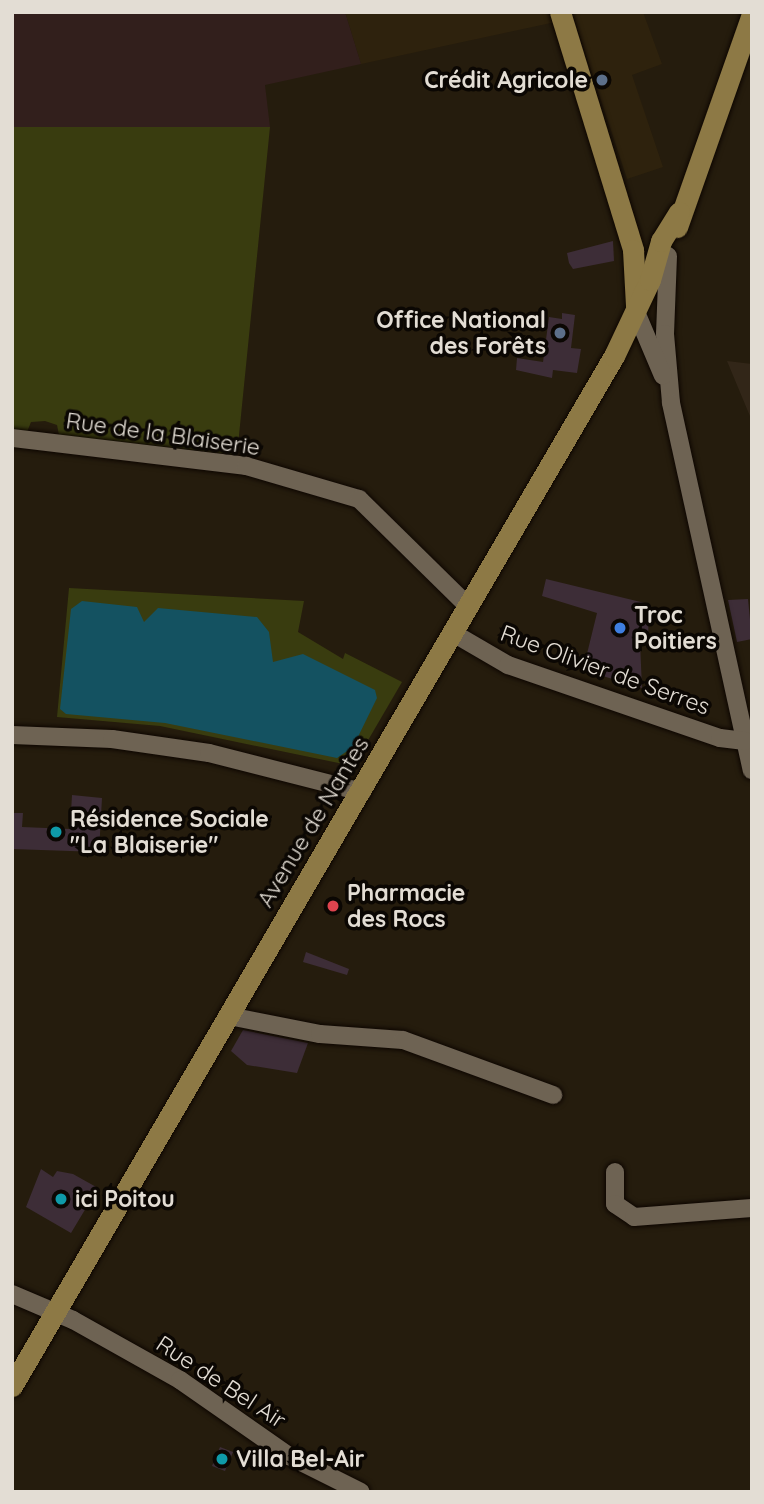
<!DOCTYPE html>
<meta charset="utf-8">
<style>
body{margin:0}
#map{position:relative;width:764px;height:1504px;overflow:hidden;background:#251c0d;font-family:Quicksand,sans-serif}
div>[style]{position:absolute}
.built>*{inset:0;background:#2e220d}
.industrial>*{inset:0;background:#321f1c}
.education>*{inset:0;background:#322618}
.green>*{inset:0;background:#393c0f}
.water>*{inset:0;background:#145261}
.building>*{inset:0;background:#3d2d37}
.roads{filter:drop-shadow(0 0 2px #0d0600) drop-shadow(0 0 2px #0d0600)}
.minor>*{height:18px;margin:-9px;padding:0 9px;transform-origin:9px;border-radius:9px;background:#6e6353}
.major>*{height:21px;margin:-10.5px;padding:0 10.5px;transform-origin:10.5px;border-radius:10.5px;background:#8d7945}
.dots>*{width:19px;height:19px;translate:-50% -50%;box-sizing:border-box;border:4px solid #0b0703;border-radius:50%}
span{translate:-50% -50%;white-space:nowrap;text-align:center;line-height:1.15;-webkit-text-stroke:7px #0b0703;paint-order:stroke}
.poi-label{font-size:23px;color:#e3ddd4;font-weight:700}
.right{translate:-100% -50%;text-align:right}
.left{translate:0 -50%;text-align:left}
.street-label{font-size:23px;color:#e3ddd4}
.frame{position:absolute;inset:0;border:14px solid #e3ddd4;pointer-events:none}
</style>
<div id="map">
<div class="built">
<i style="clip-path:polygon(345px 12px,643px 12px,662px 64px,632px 75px,663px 167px,627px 179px,574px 18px,361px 64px)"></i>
</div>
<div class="industrial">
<i style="clip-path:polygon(12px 12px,345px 12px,361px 64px,265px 85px,270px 127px,12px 127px)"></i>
</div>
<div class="education">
<i style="clip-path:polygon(727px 361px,752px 364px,752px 422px,752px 421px)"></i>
</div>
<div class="green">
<i style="clip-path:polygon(12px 127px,270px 127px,237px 455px,59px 435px,57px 425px,45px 421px,31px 422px,27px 432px,12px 430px)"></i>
<i style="clip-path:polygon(69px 588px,304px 601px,298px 632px,343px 659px,345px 653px,402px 682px,353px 766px,160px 726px,57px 717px)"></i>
</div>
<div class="water">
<i style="clip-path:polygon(82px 601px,137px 607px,144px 622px,158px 608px,257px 617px,269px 632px,273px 662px,303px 654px,375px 690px,377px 698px,353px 747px,337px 758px,165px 723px,66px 714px,60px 709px,71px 609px)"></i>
</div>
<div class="building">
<i style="clip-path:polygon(613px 241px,614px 261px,573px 269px,569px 263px,567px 253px)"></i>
<i style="clip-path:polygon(562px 313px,575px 315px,571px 348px,581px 349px,577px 373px,553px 370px,552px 378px,516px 370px,517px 358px,543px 362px,549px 317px,562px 319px)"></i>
<i style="clip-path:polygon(546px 579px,649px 604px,648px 641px,640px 642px,642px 688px,583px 670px,597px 613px,542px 596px)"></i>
<i style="clip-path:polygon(748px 599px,752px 639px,737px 642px,728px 600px)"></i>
<i style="clip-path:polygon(72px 795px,102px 798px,99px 852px,12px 849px,12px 813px,23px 813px,22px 827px,70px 829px)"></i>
<i style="clip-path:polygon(306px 952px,349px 969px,347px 975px,303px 962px)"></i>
<i style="clip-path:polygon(243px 1030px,308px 1043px,297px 1073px,247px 1065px,231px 1051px)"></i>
<i style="clip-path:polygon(41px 1169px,53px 1177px,57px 1171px,73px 1174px,98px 1188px,71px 1233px,26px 1207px)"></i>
<i style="clip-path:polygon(220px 1447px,233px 1452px,225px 1471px,212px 1466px)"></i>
</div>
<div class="roads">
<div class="minor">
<i style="left:668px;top:256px;width:78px;rotate:92.2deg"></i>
<i style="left:665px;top:334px;width:69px;rotate:85deg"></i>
<i style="left:671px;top:403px;width:376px;rotate:77.6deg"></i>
<i style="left:636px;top:312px;width:69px;rotate:67.1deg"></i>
<i style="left:12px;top:438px;width:236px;rotate:6.8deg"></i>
<i style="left:246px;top:466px;width:118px;rotate:16.3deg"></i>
<i style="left:359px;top:499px;width:154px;rotate:44.5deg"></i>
<i style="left:453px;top:633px;width:64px;rotate:30.2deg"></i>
<i style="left:508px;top:665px;width:224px;rotate:19deg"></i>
<i style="left:720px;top:738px;width:25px;rotate:7deg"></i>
<i style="left:12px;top:735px;width:100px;rotate:2.3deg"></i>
<i style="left:112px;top:739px;width:98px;rotate:8.2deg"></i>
<i style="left:209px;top:753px;width:158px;rotate:14.3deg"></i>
<i style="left:229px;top:1016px;width:93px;rotate:11.2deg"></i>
<i style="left:320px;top:1034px;width:83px;rotate:4.1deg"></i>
<i style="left:403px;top:1040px;width:160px;rotate:20.1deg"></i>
<i style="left:615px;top:1172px;width:32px;rotate:90deg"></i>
<i style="left:615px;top:1204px;width:23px;rotate:34deg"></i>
<i style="left:634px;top:1217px;width:118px;rotate:-4.4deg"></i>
<i style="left:12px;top:1294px;width:66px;rotate:23.1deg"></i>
<i style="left:73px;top:1320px;width:123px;rotate:29.3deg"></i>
<i style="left:180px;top:1380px;width:133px;rotate:34.9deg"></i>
<i style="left:289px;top:1456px;width:80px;rotate:26.6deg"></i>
</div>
<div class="major">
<i style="left:560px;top:12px;width:249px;rotate:72.9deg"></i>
<i style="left:633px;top:250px;width:56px;rotate:86.9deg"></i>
<i style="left:677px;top:227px;width:226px;rotate:-70.6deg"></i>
<i style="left:12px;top:1386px;width:1193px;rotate:-59.7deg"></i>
<i style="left:614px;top:356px;width:84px;rotate:-64.7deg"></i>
<i style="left:650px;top:280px;width:41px;rotate:-74.2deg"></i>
<i style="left:661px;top:241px;width:34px;rotate:-58deg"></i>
</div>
</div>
<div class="dots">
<i style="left:602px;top:80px;background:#5c6f8a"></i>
<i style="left:560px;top:333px;background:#5c6f8a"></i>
<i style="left:620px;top:628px;background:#3f7fe0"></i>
<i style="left:56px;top:832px;background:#0f9aa8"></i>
<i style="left:333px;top:906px;background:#e0444e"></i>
<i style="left:61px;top:1199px;background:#0f9aa8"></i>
<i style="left:222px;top:1459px;background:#0f9aa8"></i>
</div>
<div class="poi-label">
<span class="right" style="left:588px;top:80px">Crédit Agricole</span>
<span class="right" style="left:546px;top:333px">Office National<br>des Forêts</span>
<span class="left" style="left:634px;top:628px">Troc<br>Poitiers</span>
<span class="left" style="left:70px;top:832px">Résidence Sociale<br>"La Blaiserie"</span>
<span class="left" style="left:347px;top:906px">Pharmacie<br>des Rocs</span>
<span class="left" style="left:75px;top:1199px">ici Poitou</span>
<span class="left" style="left:236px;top:1459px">Villa Bel-Air</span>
</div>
<div class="street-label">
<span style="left:163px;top:434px;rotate:8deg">Rue de la Blaiserie</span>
<span style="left:605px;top:670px;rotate:20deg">Rue Olivier de Serres</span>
<span style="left:313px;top:822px;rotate:-59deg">Avenue de Nantes</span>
<span style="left:221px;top:1382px;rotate:33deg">Rue de Bel Air</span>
</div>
<div class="frame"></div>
</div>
